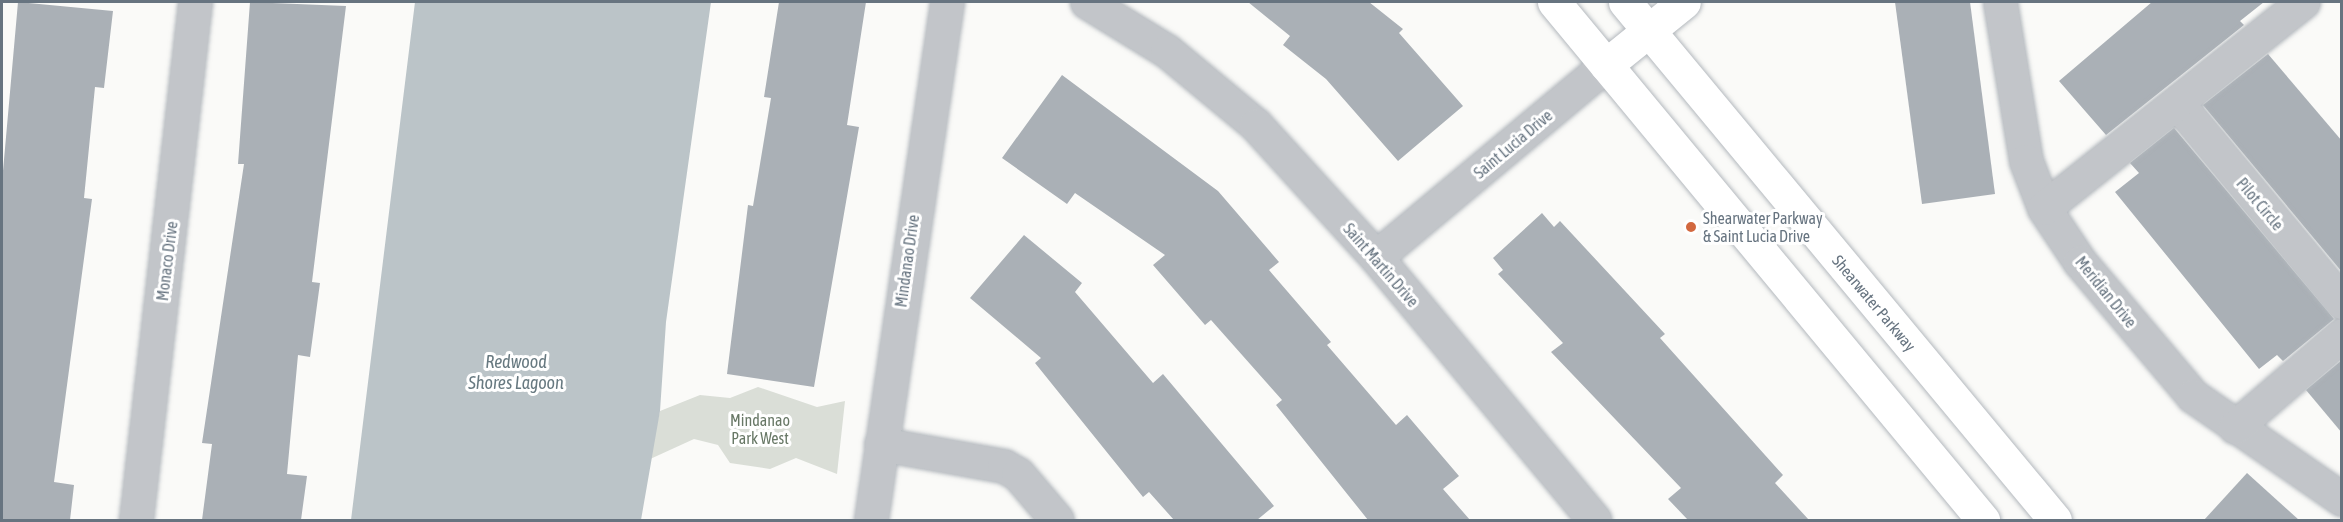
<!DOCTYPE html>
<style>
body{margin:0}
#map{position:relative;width:2343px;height:522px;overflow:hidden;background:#fafaf8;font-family:"Asap Condensed",sans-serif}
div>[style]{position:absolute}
.green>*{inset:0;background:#daded7}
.water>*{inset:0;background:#bbc4c8}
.building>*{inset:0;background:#aab0b6}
.roads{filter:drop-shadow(0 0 2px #b4b9be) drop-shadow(0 0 2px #b4b9be)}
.street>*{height:33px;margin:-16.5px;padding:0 16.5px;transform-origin:16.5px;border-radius:16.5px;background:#c2c5c9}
.secondary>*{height:33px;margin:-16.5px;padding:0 16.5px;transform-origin:16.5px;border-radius:16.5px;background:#fff}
.dots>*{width:16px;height:16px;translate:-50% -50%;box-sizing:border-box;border:3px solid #fff;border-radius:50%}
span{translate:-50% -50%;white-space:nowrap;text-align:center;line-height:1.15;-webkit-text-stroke:6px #fff;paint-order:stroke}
.street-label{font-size:16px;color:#677480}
.poi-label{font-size:16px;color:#677480}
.left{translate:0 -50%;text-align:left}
.park-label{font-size:16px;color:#687866}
.water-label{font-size:18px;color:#677980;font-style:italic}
.frame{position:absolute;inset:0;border:3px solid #677480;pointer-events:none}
</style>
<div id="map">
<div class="green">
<i style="clip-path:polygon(758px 387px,817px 407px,845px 401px,837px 474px,796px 458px,770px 469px,730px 463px,718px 445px,694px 439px,648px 460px,660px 411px,700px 395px,730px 398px)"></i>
</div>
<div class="water">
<i style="clip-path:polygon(415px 2px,711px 2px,666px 322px,660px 411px,641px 520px,351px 520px)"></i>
</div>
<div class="building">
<i style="clip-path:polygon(18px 2px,113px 11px,104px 88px,95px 87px,84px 198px,92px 199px,54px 482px,74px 485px,70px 520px,2px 520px,2px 182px)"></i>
<i style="clip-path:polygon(250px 2px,346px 6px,312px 282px,320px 283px,310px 357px,298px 355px,287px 474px,307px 476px,301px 520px,202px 520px,212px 444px,202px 443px,244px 164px,238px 164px)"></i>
<i style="clip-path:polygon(779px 2px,866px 2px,847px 125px,859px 127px,814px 387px,727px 374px,748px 205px,753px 206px,771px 98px,764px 97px)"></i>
<i style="clip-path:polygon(1248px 2px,1369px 2px,1403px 29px,1399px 33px,1463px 106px,1398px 161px,1326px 79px,1283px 45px,1290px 36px)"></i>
<i style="clip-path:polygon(1895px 2px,1970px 2px,1995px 194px,1922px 204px)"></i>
<i style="clip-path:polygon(2152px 2px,2264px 2px,2240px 21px,2244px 25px,2106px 135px,2059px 81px)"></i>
<i style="clip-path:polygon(2268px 54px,2342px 141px,2342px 272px,2203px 105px)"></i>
<i style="clip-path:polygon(1062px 75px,1218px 191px,1279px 262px,1269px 270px,1331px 342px,1327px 345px,1396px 425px,1407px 415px,1459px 476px,1443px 489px,1470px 520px,1368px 520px,1276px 405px,1282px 400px,1211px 320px,1205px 325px,1153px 265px,1165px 255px,1075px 193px,1067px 204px,1002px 158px)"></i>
<i style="clip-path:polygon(2174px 128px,2334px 319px,2283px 361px,2277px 355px,2259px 369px,2115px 192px,2139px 173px,2130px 163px)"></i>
<i style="clip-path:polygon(1542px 213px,1554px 227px,1560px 221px,1665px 334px,1660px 338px,1783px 475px,1775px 483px,1809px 520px,1688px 520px,1668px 499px,1681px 488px,1551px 352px,1563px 343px,1498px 274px,1503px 270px,1493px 258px)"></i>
<i style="clip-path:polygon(1024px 235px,1082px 283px,1075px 292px,1153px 383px,1163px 374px,1274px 506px,1257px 520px,1174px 520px,1149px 492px,1143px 497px,1035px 363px,1041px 358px,970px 298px)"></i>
<i style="clip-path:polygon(2342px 360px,2342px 433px,2306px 390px)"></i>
<i style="clip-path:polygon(2247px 473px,2299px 520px,2204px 520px)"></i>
</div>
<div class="roads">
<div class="street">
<i style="left:1087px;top:2px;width:94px;rotate:31.5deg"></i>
<i style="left:1167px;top:51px;width:116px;rotate:39.7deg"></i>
<i style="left:1256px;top:125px;width:178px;rotate:47.7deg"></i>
<i style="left:1376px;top:257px;width:342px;rotate:50.3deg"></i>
<i style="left:2000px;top:2px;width:161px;rotate:80.7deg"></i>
<i style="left:2026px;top:161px;width:50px;rotate:69deg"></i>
<i style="left:2044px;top:208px;width:65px;rotate:56.3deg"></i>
<i style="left:2080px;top:262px;width:175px;rotate:49.9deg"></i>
<i style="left:2193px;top:396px;width:181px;rotate:34.7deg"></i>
<i style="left:2179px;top:105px;width:256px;rotate:50.4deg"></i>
<i style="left:2044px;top:208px;width:331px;rotate:-38.5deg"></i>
<i style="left:1376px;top:257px;width:300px;rotate:-39.9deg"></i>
<i style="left:2235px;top:427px;width:141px;rotate:-40.7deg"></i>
<i style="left:881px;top:444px;width:125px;rotate:10.1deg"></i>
<i style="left:1004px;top:466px;width:16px;rotate:30deg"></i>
<i style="left:1018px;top:474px;width:60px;rotate:49.7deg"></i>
<i style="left:136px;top:520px;width:521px;rotate:-83.5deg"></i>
<i style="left:871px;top:520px;width:524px;rotate:-81.65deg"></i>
</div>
<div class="secondary">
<i style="left:1554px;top:2px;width:673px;rotate:50.37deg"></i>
<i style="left:1625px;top:2px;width:673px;rotate:50.3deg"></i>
<i style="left:1606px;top:65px;width:100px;rotate:-38.9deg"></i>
</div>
</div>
<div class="dots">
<i style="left:1691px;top:227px;background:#d2683f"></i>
</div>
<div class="street-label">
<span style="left:1513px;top:144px;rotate:-40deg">Saint Lucia Drive</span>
<span style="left:2260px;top:204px;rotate:50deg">Pilot Circle</span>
<span style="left:167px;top:261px;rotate:-83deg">Monaco Drive</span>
<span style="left:907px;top:261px;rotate:-82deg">Mindanao Drive</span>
<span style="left:1381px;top:265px;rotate:49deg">Saint Martin Drive</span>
<span style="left:2106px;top:292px;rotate:51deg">Meridian Drive</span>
<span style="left:1874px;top:303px;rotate:50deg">Shearwater Parkway</span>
</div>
<div class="poi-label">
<span class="left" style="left:1703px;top:227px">Shearwater Parkway<br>&amp; Saint Lucia Drive</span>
</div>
<div class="park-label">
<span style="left:760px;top:429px">Mindanao<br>Park West</span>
</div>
<div class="water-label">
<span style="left:516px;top:373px">Redwood<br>Shores Lagoon</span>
</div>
<div class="frame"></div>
</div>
